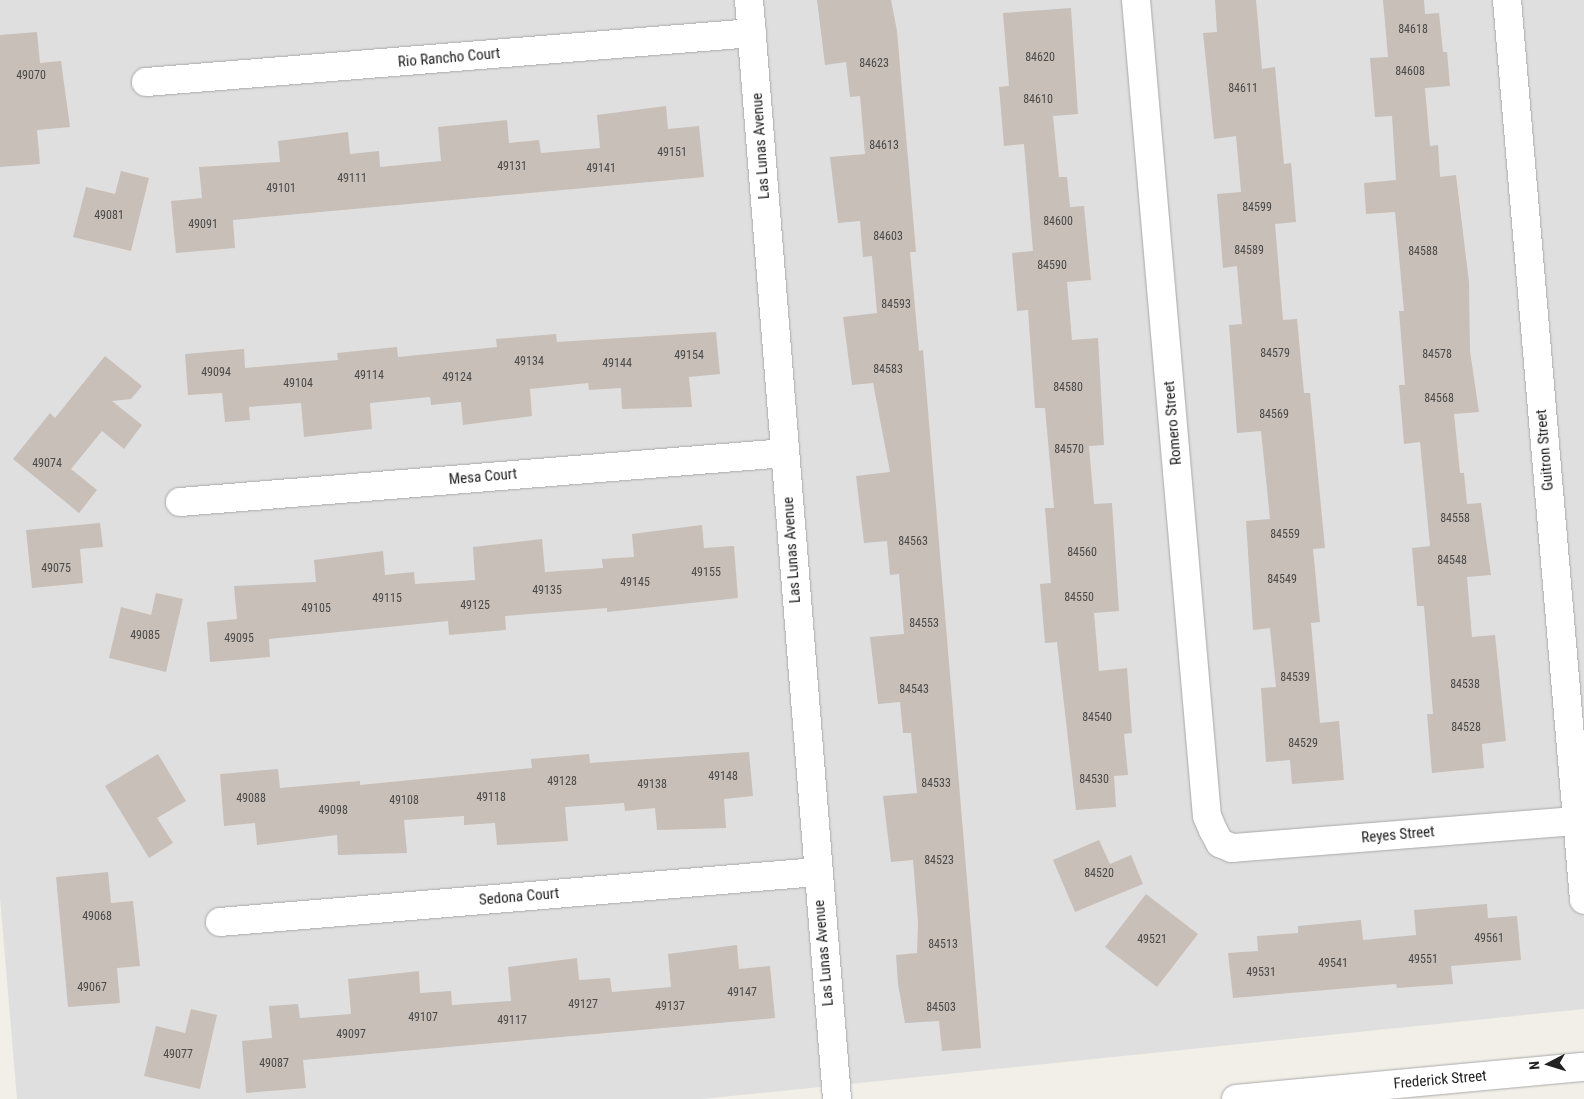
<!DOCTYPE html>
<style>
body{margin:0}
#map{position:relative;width:1584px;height:1099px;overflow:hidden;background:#f2efe9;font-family:"Roboto Condensed",sans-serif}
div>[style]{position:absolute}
.residential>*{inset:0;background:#e0dfdf}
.building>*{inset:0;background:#c7bfb8}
.roads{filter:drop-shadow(0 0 1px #a9a9a9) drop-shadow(0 0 1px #a9a9a9)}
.minor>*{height:28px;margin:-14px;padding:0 14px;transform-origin:14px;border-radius:14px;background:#fff}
span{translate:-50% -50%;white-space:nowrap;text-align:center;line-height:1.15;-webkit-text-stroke:4px #fff;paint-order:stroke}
.number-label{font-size:12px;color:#4b4948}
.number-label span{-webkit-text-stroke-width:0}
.street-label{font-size:15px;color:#222}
.north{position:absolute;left:1524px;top:1039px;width:50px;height:50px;-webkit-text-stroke:4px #fff;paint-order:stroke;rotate:265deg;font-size:14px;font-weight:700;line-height:20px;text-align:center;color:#222}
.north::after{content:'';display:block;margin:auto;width:18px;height:22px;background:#222;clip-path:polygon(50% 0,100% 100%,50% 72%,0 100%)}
</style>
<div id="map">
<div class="residential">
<i style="clip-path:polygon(0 0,1584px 0,1584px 1009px,702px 1099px,17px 1099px,0 898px)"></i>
</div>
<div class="building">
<i style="clip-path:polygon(817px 0,891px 0,897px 31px,916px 252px,910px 252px,919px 351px,923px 350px,981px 1048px,942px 1051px,939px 1021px,905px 1023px,898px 984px,896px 955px,917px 953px,918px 922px,913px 860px,891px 862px,883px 796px,917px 793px,911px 733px,903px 733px,900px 702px,878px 704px,870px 637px,904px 634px,899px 574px,890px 575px,887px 541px,864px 543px,856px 476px,890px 472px,873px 383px,852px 385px,843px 317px,877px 313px,872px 256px,863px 257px,860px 221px,838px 223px,830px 157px,865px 154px,860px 96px,850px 97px,846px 62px,825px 65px)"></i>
<i style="clip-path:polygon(1215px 0,1256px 0,1262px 69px,1275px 67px,1284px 164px,1291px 163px,1296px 222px,1275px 224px,1283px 320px,1297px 319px,1304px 393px,1310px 393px,1325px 548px,1313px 549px,1320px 622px,1311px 623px,1320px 723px,1339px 721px,1344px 780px,1292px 784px,1290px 760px,1266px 762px,1261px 688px,1276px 687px,1270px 628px,1253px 630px,1246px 521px,1270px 519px,1261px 431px,1237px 433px,1229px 325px,1242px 324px,1237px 266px,1223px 268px,1217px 194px,1241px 192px,1236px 136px,1214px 139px,1203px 33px,1217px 32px)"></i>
<i style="clip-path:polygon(1383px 0,1424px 0,1425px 14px,1439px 13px,1443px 52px,1447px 52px,1450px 86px,1425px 88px,1430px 146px,1438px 145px,1440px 177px,1456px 175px,1469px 282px,1470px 351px,1479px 412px,1454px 414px,1460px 473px,1464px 473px,1467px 504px,1481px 503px,1491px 575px,1467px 577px,1472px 637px,1495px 635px,1506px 741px,1482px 744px,1484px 768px,1432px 773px,1427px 714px,1433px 714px,1424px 606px,1417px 606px,1412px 548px,1430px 546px,1420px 442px,1404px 444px,1399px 385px,1405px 385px,1399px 311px,1404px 311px,1395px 212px,1366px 214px,1364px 183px,1396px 180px,1392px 116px,1375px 117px,1370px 58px,1388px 57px)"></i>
<i style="clip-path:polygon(1071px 8px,1078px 114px,1053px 116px,1059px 177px,1067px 177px,1070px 207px,1084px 206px,1091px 280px,1067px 282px,1072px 340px,1098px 338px,1104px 445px,1089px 446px,1094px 504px,1112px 503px,1119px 611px,1094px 613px,1099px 671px,1127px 668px,1132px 733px,1124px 734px,1128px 775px,1114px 776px,1116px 807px,1076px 810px,1057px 642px,1045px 643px,1040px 584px,1051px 583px,1045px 508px,1054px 508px,1045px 408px,1035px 408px,1028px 310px,1017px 311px,1012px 253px,1033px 251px,1024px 144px,1004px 146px,999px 87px,1009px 86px,1003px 13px)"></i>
<i style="clip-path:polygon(37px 32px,40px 63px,61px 61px,70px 127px,37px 130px,40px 164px,0 167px,0 35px)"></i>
<i style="clip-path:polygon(666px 106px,668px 129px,699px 126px,704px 177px,233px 220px,235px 248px,176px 253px,171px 201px,202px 198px,199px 167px,280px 162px,278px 141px,348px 132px,350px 154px,379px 151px,380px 167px,441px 161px,438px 127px,507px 120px,509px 143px,539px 140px,541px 153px,600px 148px,597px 115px)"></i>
<i style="clip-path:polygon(121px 171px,149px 178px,131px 251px,73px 237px,86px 187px,115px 194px)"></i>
<i style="clip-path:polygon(716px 332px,720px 374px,689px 377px,692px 407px,622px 409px,621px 388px,589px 390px,588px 383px,530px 389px,532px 416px,463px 425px,461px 402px,431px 405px,430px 397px,370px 403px,372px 429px,304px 437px,301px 403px,249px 407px,250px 420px,225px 422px,222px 393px,188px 395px,185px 354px,244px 349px,245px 368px,338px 360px,337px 353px,397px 347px,398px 357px,497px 347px,496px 339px,556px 334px,557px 342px)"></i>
<i style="clip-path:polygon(105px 356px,142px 386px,131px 399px,112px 401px,142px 425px,124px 449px,102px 431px,71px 469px,97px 490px,79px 513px,13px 459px,50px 413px,55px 418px)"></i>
<i style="clip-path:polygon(100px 523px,103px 547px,80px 549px,83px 583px,32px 588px,26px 530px)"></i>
<i style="clip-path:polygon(702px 525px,704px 548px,734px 546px,738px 598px,607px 612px,607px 608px,505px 616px,506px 630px,449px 635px,448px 621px,269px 639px,270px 657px,210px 662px,207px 622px,237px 619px,234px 586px,316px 582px,314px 560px,383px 551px,385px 575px,414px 572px,415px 584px,475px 580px,473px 547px,542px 539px,545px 572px,603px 568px,602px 559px,634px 557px,632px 534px)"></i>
<i style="clip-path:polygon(156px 593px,183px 599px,166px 672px,109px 658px,121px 607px,151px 615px)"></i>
<i style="clip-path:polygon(749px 752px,753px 796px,724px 799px,726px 828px,657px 830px,655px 808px,625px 811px,624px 803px,565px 807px,568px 841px,497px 845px,495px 823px,464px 825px,464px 816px,404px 820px,407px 853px,338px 855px,337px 835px,257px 845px,255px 823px,224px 826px,220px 774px,278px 769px,280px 788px,360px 781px,360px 785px,532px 768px,531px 759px,589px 754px,590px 763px)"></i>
<i style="clip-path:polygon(158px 754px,186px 801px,157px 818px,173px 843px,149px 858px,105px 786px)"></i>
<i style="clip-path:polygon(1099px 840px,1110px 864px,1131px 855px,1143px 884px,1075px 912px,1053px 860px)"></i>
<i style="clip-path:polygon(108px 872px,111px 903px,133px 901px,140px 966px,117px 968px,120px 1003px,68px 1007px,56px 877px)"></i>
<i style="clip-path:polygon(1146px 894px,1198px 934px,1157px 987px,1105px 947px)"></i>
<i style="clip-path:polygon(1487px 904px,1488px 918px,1517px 916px,1521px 960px,1451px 966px,1453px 984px,1397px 988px,1396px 984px,1233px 998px,1228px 953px,1258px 951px,1257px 936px,1298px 933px,1298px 926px,1361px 920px,1363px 940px,1416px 935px,1414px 910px)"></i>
<i style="clip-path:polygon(737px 945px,739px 969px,770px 966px,775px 1018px,303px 1060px,306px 1088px,246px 1093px,242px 1041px,272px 1038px,269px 1006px,298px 1004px,300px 1018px,351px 1014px,348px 979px,419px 971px,420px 993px,451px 991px,452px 1005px,511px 1001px,508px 967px,577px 958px,579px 980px,610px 978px,612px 992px,671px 987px,668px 954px)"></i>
<i style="clip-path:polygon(191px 1009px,217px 1015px,200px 1089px,144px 1076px,156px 1026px,185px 1033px)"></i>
</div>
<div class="roads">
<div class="minor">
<i style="left:749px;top:0;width:1103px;rotate:85.42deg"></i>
<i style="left:1136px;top:0;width:819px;rotate:85.03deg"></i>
<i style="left:1207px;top:816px;width:15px;rotate:67deg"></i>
<i style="left:1213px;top:830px;width:15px;rotate:62deg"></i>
<i style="left:1220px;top:843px;width:13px;rotate:23deg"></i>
<i style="left:1232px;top:848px;width:346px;rotate:-4.5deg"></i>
<i style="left:1507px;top:0;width:903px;rotate:85.11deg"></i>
<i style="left:146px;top:82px;width:608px;rotate:-4.62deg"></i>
<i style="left:180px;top:502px;width:607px;rotate:-4.63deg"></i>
<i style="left:220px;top:922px;width:599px;rotate:-4.79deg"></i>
<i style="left:1236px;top:1099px;width:349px;rotate:-5.3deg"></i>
</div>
</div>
<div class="number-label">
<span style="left:1413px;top:30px">84618</span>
<span style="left:1040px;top:58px">84620</span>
<span style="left:874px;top:64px">84623</span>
<span style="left:1410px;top:72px">84608</span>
<span style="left:31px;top:76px">49070</span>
<span style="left:1243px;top:89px">84611</span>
<span style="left:1038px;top:100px">84610</span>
<span style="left:884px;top:146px">84613</span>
<span style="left:672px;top:153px">49151</span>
<span style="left:512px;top:167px">49131</span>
<span style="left:601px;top:169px">49141</span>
<span style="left:352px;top:179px">49111</span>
<span style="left:281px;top:189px">49101</span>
<span style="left:1257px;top:208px">84599</span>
<span style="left:109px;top:216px">49081</span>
<span style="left:1058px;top:222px">84600</span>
<span style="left:203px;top:225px">49091</span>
<span style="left:888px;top:237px">84603</span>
<span style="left:1249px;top:251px">84589</span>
<span style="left:1423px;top:252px">84588</span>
<span style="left:1052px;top:266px">84590</span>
<span style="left:896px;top:305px">84593</span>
<span style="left:1275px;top:354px">84579</span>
<span style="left:1437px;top:355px">84578</span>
<span style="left:689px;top:356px">49154</span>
<span style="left:529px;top:362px">49134</span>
<span style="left:617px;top:364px">49144</span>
<span style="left:888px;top:370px">84583</span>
<span style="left:216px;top:373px">49094</span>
<span style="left:369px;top:376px">49114</span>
<span style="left:457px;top:378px">49124</span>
<span style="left:298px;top:384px">49104</span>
<span style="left:1068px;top:388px">84580</span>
<span style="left:1439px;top:399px">84568</span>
<span style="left:1274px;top:415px">84569</span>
<span style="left:1069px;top:450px">84570</span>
<span style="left:47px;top:464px">49074</span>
<span style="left:1455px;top:519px">84558</span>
<span style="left:1285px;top:535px">84559</span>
<span style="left:913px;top:542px">84563</span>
<span style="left:1082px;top:553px">84560</span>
<span style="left:1452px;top:561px">84548</span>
<span style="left:56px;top:569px">49075</span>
<span style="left:706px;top:573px">49155</span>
<span style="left:1282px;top:580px">84549</span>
<span style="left:635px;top:583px">49145</span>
<span style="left:547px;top:591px">49135</span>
<span style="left:1079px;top:598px">84550</span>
<span style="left:387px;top:599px">49115</span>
<span style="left:475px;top:606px">49125</span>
<span style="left:316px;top:609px">49105</span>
<span style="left:924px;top:624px">84553</span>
<span style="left:145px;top:636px">49085</span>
<span style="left:239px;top:639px">49095</span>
<span style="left:1295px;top:678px">84539</span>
<span style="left:1465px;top:685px">84538</span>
<span style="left:914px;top:690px">84543</span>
<span style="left:1097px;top:718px">84540</span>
<span style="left:1466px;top:728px">84528</span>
<span style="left:1303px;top:744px">84529</span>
<span style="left:723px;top:777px">49148</span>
<span style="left:1094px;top:780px">84530</span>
<span style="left:562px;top:782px">49128</span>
<span style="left:936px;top:784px">84533</span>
<span style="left:652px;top:785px">49138</span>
<span style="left:491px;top:798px">49118</span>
<span style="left:251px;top:799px">49088</span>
<span style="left:404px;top:801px">49108</span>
<span style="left:333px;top:811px">49098</span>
<span style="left:939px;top:861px">84523</span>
<span style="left:1099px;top:874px">84520</span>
<span style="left:97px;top:917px">49068</span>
<span style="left:1489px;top:939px">49561</span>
<span style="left:1152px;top:940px">49521</span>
<span style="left:943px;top:945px">84513</span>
<span style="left:1423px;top:960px">49551</span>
<span style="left:1333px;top:964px">49541</span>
<span style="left:1261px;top:973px">49531</span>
<span style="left:92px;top:988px">49067</span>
<span style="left:742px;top:993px">49147</span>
<span style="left:583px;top:1005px">49127</span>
<span style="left:670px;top:1007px">49137</span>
<span style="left:941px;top:1008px">84503</span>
<span style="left:423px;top:1018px">49107</span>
<span style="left:512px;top:1021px">49117</span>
<span style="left:351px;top:1035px">49097</span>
<span style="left:178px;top:1055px">49077</span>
<span style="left:274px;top:1064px">49087</span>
</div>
<div class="street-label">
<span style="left:449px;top:58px;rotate:-5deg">Rio Rancho Court</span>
<span style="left:761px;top:146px;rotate:-94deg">Las Lunas Avenue</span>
<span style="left:1173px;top:423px;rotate:-95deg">Romero Street</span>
<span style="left:1545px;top:450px;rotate:-95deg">Guitron Street</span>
<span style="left:483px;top:477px;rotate:-5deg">Mesa Court</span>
<span style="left:792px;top:550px;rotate:-94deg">Las Lunas Avenue</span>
<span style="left:1398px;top:835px;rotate:-5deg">Reyes Street</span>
<span style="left:519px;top:897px;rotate:-5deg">Sedona Court</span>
<span style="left:824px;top:953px;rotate:-95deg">Las Lunas Avenue</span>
<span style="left:1440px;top:1080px;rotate:-5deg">Frederick Street</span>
</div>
<div class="north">N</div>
</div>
